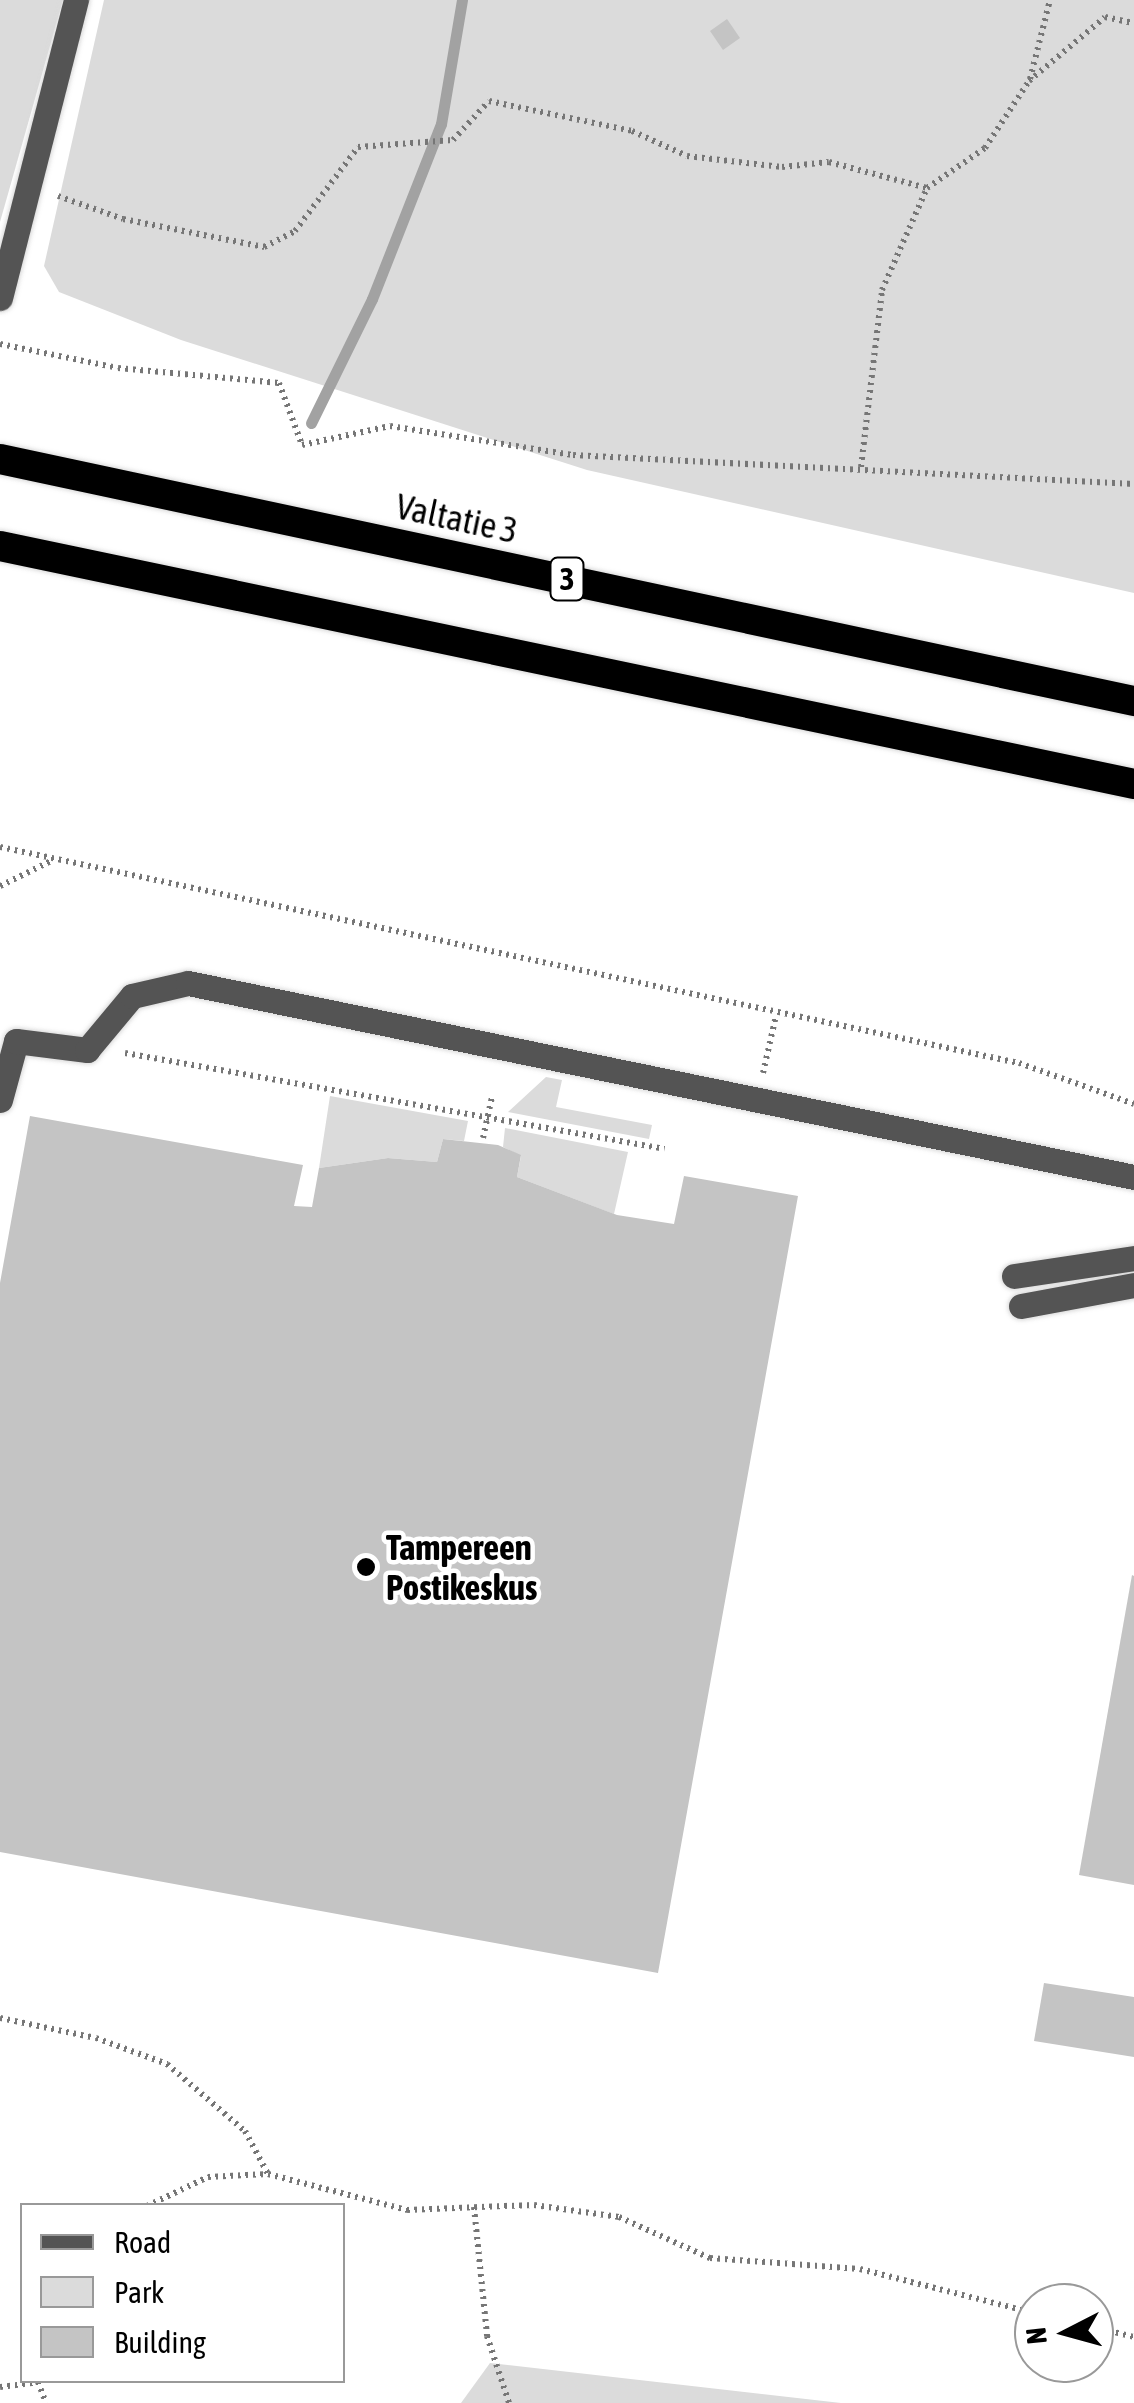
<!DOCTYPE html>
<style>
body{margin:0}
#map{position:relative;width:1134px;height:2403px;overflow:hidden;background:#fff;font-family:"Asap Condensed",sans-serif}
div>[style]{position:absolute}
.green>*{inset:0;background:#dbdbdb}
.stream>*{height:11px;margin:-5.5px;padding:0 5.5px;transform-origin:5.5px;border-radius:5.5px;background:#a2a2a2}
.building>*{inset:0;background:#c4c4c4}
.path>*{height:6px;margin-top:-3px;transform-origin:0;background:repeating-linear-gradient(90deg,#767676 0 2.5px,transparent 0 7.5px)}
.roads{filter:drop-shadow(0 0 2px #dbdbdb) drop-shadow(0 0 2px #dbdbdb)}
.minor>*{height:25px;margin:-12.5px;padding:0 12.5px;transform-origin:12.5px;border-radius:12.5px;background:#545454}
.highway>*{height:30px;margin:-15px;padding:0 15px;transform-origin:15px;border-radius:15px;background:#000}
.dots>*{width:28px;height:28px;translate:-50% -50%;box-sizing:border-box;border:5px solid #fff;border-radius:50%}
span{translate:-50% -50%;white-space:nowrap;text-align:center;line-height:1.15;-webkit-text-stroke:9px #fff;paint-order:stroke}
.shield-label span{padding:2px 8px;background:#fff;border:2px solid;border-radius:8px;-webkit-text-stroke-width:0}
.shield-label{font-size:32px;color:#000;font-weight:700}
.street-label{font-size:35px;color:#000}
.poi-label{font-size:35px;color:#000;font-weight:700}
.left{translate:0 -50%;text-align:left}
.legend{position:absolute;left:20px;top:2203px;width:325px;height:180px;box-sizing:border-box;background:#fff;border:2px solid #999;margin:0;padding:12px 18px;list-style:none;font-size:30px;color:#000}
.legend li{display:flex;align-items:center;gap:20px;height:50px}
.legend b{width:50px;border:2px solid #999}
.north{position:absolute;left:1014px;top:2283px;width:100px;height:100px;box-sizing:border-box;background:#fff;border:2px solid #999;border-radius:50%;rotate:264deg;font-size:28px;font-weight:700;line-height:40px;text-align:center;color:#000}
.north::after{content:'';display:block;margin:auto;width:35px;height:45px;background:#000;clip-path:polygon(50% 0,100% 100%,50% 72%,0 100%)}
</style>
<div id="map">
<div class="green">
<i style="clip-path:polygon(0 0,63px 0,0 222px)"></i>
<i style="clip-path:polygon(104px 0,1134px 0,1134px 593px,587px 470px,181px 340px,59px 292px,44px 266px)"></i>
<i style="clip-path:polygon(546px 1077px,562px 1080px,556px 1107px,652px 1125px,649px 1139px,508px 1112px)"></i>
<i style="clip-path:polygon(330px 1096px,468px 1121px,464px 1141px,443px 1139px,437px 1162px,388px 1158px,319px 1168px)"></i>
<i style="clip-path:polygon(505px 1128px,628px 1152px,614px 1214px,517px 1177px,521px 1156px,503px 1147px)"></i>
<i style="clip-path:polygon(490px 2363px,841px 2403px,461px 2403px)"></i>
</div>
<div class="stream">
<i style="left:311px;top:423px;width:138px;rotate:-63.8deg"></i>
<i style="left:372px;top:299px;width:188px;rotate:-68.5deg"></i>
<i style="left:441px;top:124px;width:126px;rotate:-80.4deg"></i>
</div>
<div class="building">
<i style="clip-path:polygon(727px 19px,740px 38px,723px 50px,710px 31px)"></i>
<i style="clip-path:polygon(30px 1116px,303px 1165px,294px 1206px,312px 1207px,319px 1168px,388px 1158px,437px 1162px,443px 1139px,498px 1145px,521px 1155px,517px 1177px,617px 1215px,674px 1224px,684px 1176px,798px 1196px,658px 1973px,0 1852px,0 1283px)"></i>
<i style="clip-path:polygon(1132px 1575px,1134px 1576px,1134px 1885px,1079px 1875px)"></i>
<i style="clip-path:polygon(1044px 1983px,1134px 1997px,1134px 2057px,1034px 2041px)"></i>
</div>
<div class="path">
<i style="left:1030px;top:79px;width:81px;rotate:-75.8deg"></i>
<i style="left:58px;top:196px;width:69px;rotate:19.5deg"></i>
<i style="left:123px;top:219px;width:144px;rotate:11.2deg"></i>
<i style="left:264px;top:247px;width:35px;rotate:-27deg"></i>
<i style="left:295px;top:231px;width:105px;rotate:-53.1deg"></i>
<i style="left:358px;top:147px;width:95px;rotate:-4.2deg"></i>
<i style="left:453px;top:140px;width:53px;rotate:-47.3deg"></i>
<i style="left:489px;top:101px;width:146px;rotate:11.8deg"></i>
<i style="left:632px;top:131px;width:60px;rotate:24.4deg"></i>
<i style="left:687px;top:156px;width:96px;rotate:6.6deg"></i>
<i style="left:782px;top:167px;width:47px;rotate:-6.1deg"></i>
<i style="left:829px;top:162px;width:101px;rotate:14.9deg"></i>
<i style="left:0;top:344px;width:120px;rotate:11.5deg"></i>
<i style="left:118px;top:368px;width:162px;rotate:5.3deg"></i>
<i style="left:279px;top:383px;width:66px;rotate:69.6deg"></i>
<i style="left:302px;top:445px;width:90px;rotate:-12.2deg"></i>
<i style="left:390px;top:426px;width:185px;rotate:9deg"></i>
<i style="left:573px;top:455px;width:562px;rotate:2.96deg"></i>
<i style="left:861px;top:467px;width:178px;rotate:-83.2deg"></i>
<i style="left:882px;top:290px;width:111px;rotate:-66.2deg"></i>
<i style="left:927px;top:188px;width:70px;rotate:-34.6deg"></i>
<i style="left:985px;top:148px;width:80px;rotate:-56.7deg"></i>
<i style="left:1029px;top:81px;width:99px;rotate:-40.1deg"></i>
<i style="left:1105px;top:17px;width:30px;rotate:12deg"></i>
<i style="left:0;top:847px;width:1042px;rotate:11.97deg"></i>
<i style="left:1019px;top:1063px;width:122px;rotate:19.6deg"></i>
<i style="left:0;top:886px;width:59px;rotate:-26.1deg"></i>
<i style="left:125px;top:1053px;width:548px;rotate:10.08deg"></i>
<i style="left:763px;top:1073px;width:58px;rotate:-77.2deg"></i>
<i style="left:483px;top:1138px;width:42px;rotate:-77.6deg"></i>
<i style="left:0;top:2018px;width:98px;rotate:11.8deg"></i>
<i style="left:96px;top:2038px;width:76px;rotate:20.1deg"></i>
<i style="left:167px;top:2064px;width:103px;rotate:40.7deg"></i>
<i style="left:245px;top:2131px;width:49px;rotate:61.9deg"></i>
<i style="left:147px;top:2206px;width:68px;rotate:-25.4deg"></i>
<i style="left:208px;top:2177px;width:60px;rotate:-2.9deg"></i>
<i style="left:268px;top:2174px;width:144px;rotate:14.5deg"></i>
<i style="left:407px;top:2210px;width:127px;rotate:-2.3deg"></i>
<i style="left:534px;top:2205px;width:86px;rotate:8deg"></i>
<i style="left:619px;top:2217px;width:100px;rotate:24.3deg"></i>
<i style="left:710px;top:2258px;width:150px;rotate:4.2deg"></i>
<i style="left:860px;top:2269px;width:179px;rotate:14.2deg"></i>
<i style="left:474px;top:2207px;width:130px;rotate:84.2deg"></i>
<i style="left:487px;top:2336px;width:71px;rotate:71.8deg"></i>
<i style="left:1094px;top:2327px;width:41px;rotate:14deg"></i>
<i style="left:38px;top:2382px;width:22px;rotate:69deg"></i>
<i style="left:0;top:2387px;width:38px;rotate:-7deg"></i>
</div>
<div class="roads">
<div class="minor">
<i style="left:0;top:298px;width:308px;rotate:-75.7deg"></i>
<i style="left:0;top:1100px;width:61px;rotate:-74.8deg"></i>
<i style="left:16px;top:1041px;width:72px;rotate:7.2deg"></i>
<i style="left:87px;top:1050px;width:70px;rotate:-50.2deg"></i>
<i style="left:132px;top:996px;width:57px;rotate:-13.1deg"></i>
<i style="left:188px;top:983px;width:966px;rotate:11.59deg"></i>
<i style="left:1014px;top:1276px;width:121px;rotate:-8.5deg"></i>
<i style="left:1021px;top:1306px;width:115px;rotate:-10.5deg"></i>
</div>
<div class="highway">
<i style="left:0;top:459px;width:1160px;rotate:12.05deg"></i>
<i style="left:0;top:546px;width:1159px;rotate:11.85deg"></i>
</div>
</div>
<div class="dots">
<i style="left:366px;top:1567px;background:#000"></i>
</div>
<div class="shield-label">
<span style="left:567px;top:579px">3</span>
</div>
<div class="street-label">
<span style="left:457px;top:518px;rotate:12deg">Valtatie 3</span>
</div>
<div class="poi-label">
<span class="left" style="left:386px;top:1567px">Tampereen<br>Postikeskus</span>
</div>
<ul class="legend">
<li><b style="height:12px;background:#545454"></b>Road</li>
<li><b style="height:28px;background:#dbdbdb"></b>Park</li>
<li><b style="height:28px;background:#c4c4c4"></b>Building</li>
</ul>
<div class="north">N</div>
</div>
